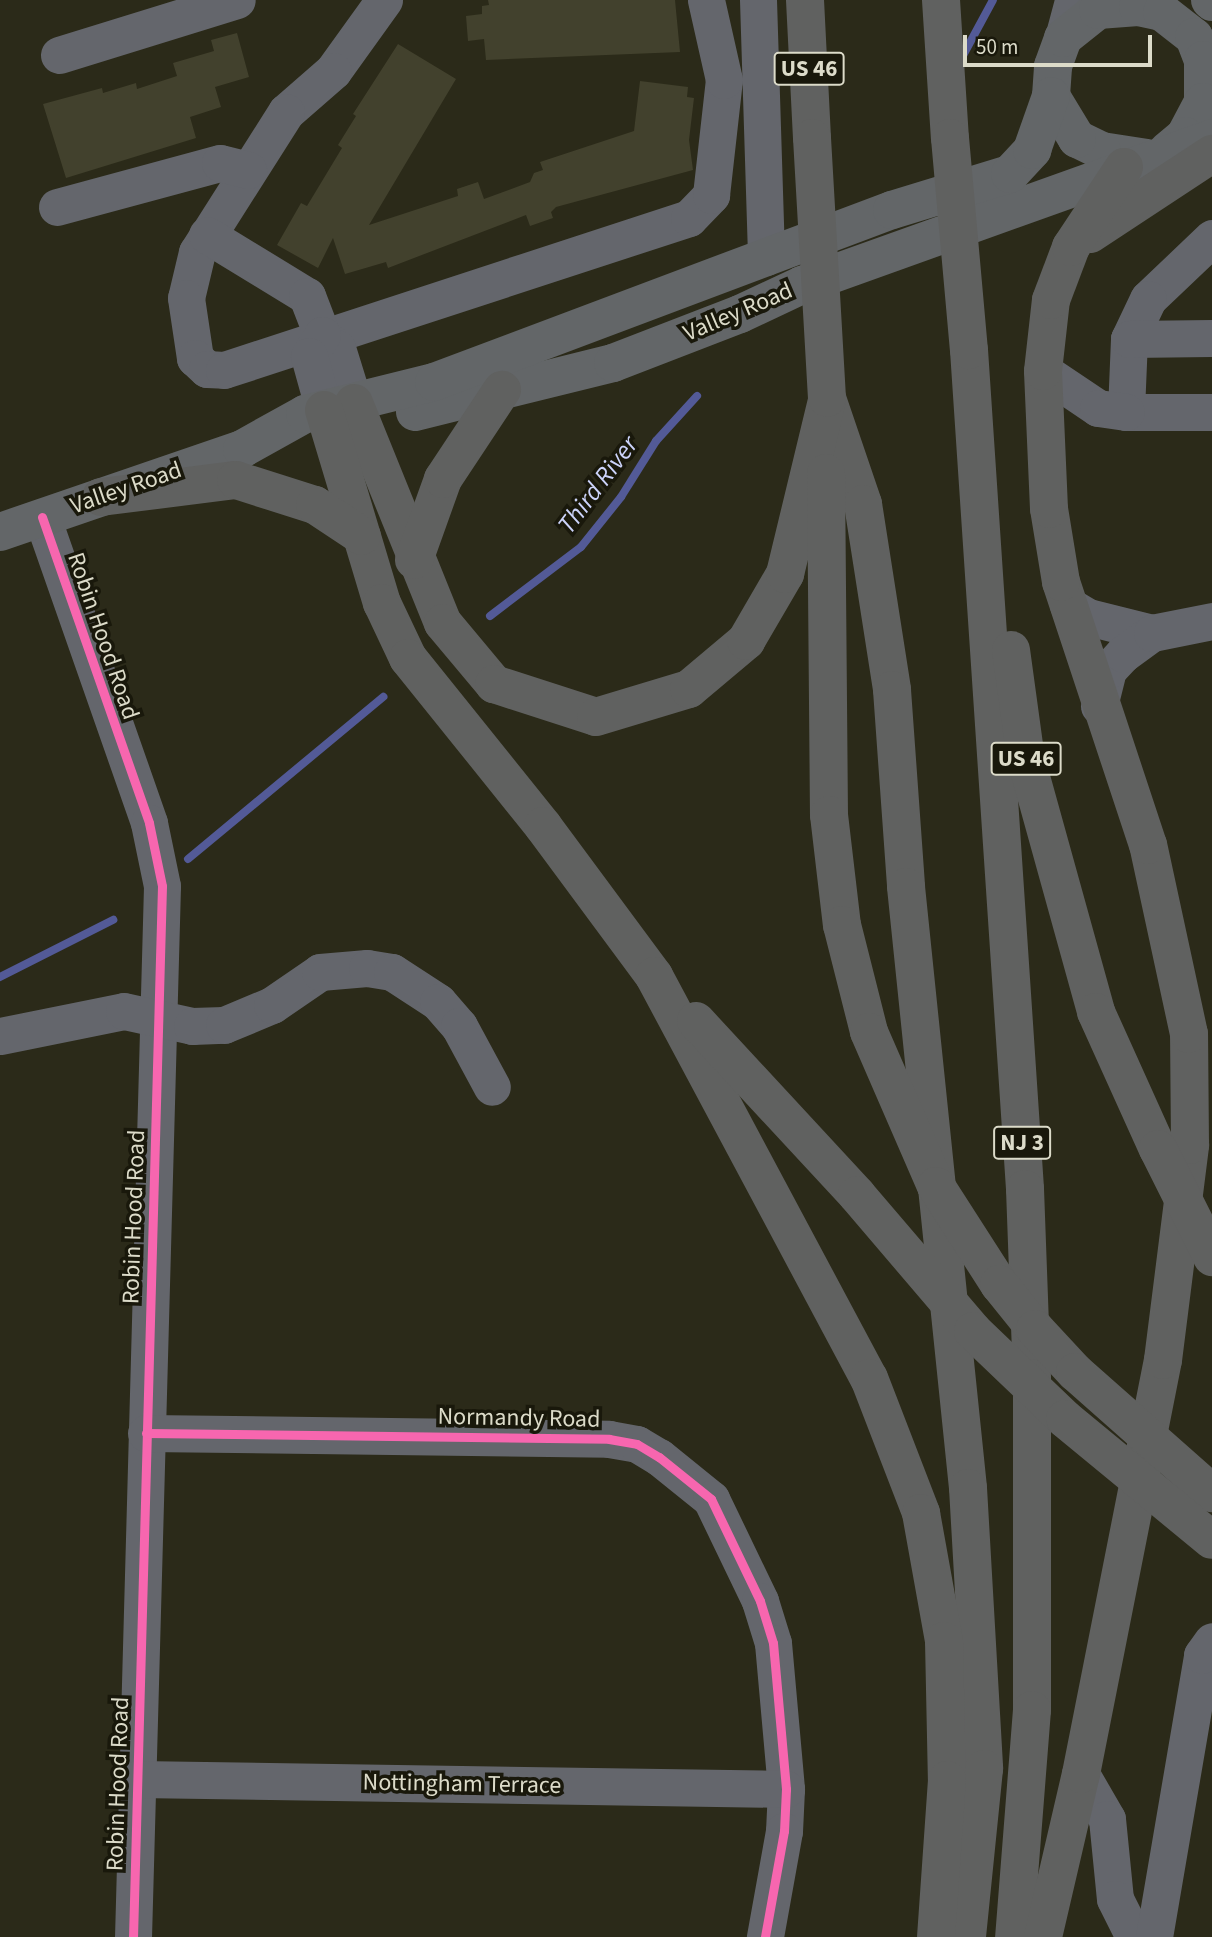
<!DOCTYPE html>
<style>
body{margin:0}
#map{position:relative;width:1212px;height:1937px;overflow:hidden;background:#2b2a19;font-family:"Source Sans 3",sans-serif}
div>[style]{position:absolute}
.stream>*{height:8px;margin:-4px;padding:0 4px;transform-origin:4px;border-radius:4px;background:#535a97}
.building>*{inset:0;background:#42412d}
.minor>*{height:37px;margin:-18.5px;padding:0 18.5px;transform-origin:18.5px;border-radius:18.5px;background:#64666c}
.major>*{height:38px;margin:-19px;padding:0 19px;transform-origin:19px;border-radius:19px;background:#636668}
.highway>*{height:38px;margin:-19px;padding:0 19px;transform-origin:19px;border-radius:19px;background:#606160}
.highway-bridge>*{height:38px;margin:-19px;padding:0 19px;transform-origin:19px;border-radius:19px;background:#606160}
.cycleway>*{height:9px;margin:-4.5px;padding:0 4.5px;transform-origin:4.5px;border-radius:4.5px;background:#f766af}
span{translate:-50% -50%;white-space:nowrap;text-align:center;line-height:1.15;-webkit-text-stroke:7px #19180b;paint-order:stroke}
.shield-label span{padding:2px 5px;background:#19180b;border:2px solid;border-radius:5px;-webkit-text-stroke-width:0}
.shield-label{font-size:23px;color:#dcdbc9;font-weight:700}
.street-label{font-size:24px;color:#dcdbc9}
.water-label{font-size:26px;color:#ccd3fa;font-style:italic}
.scale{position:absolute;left:963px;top:35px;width:189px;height:32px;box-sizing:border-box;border:4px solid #dcdbc9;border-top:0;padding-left:9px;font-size:21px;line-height:24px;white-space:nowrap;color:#dcdbc9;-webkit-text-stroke:5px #19180b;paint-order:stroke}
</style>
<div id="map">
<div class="stream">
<i style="left:960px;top:61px;width:69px;rotate:-61.6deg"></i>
<i style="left:490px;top:616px;width:114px;rotate:-37.2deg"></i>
<i style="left:581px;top:547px;width:64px;rotate:-51.3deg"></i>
<i style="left:621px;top:497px;width:66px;rotate:-58deg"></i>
<i style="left:656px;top:441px;width:61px;rotate:-47.7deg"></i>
<i style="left:188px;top:859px;width:254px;rotate:-39.7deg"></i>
<i style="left:0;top:977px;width:127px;rotate:-26.8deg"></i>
</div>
<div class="building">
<i style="clip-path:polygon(488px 0,675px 0,680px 52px,486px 60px,484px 39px,468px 41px,466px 16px,482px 14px,482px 6px,489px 5px)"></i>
<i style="clip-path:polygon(237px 33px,249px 77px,215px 87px,221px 107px,190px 117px,196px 138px,66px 178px,43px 104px,102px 88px,103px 93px,136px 83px,137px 89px,177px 76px,173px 63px,214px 51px,211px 40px)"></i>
<i style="clip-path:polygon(398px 44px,456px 79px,369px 225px,458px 196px,457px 189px,478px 182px,484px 199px,530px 182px,534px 173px,543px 170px,540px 162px,634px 131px,640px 81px,688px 87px,687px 97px,694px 98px,689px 140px,693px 170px,556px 207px,551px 212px,553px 218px,530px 226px,526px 215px,388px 268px,386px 262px,345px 274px,333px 238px,318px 268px,277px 245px,301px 203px,307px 206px,342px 148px,338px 145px,356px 116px,353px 114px)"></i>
</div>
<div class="minor">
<i style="left:384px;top:0;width:87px;rotate:125.7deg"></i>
<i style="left:333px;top:71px;width:62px;rotate:138.9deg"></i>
<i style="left:286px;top:112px;width:166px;rotate:122.4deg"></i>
<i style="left:197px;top:252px;width:47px;rotate:103.4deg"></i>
<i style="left:186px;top:298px;width:61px;rotate:81.5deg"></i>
<i style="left:195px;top:358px;width:16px;rotate:43deg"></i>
<i style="left:207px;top:369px;width:17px;rotate:3deg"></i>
<i style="left:224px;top:370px;width:489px;rotate:-18.1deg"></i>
<i style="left:689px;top:218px;width:32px;rotate:-46deg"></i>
<i style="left:711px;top:195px;width:116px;rotate:-83.6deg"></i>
<i style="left:724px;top:80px;width:82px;rotate:-102.7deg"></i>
<i style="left:758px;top:0;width:257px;rotate:88.2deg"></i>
<i style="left:1063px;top:38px;width:39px;rotate:-75deg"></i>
<i style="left:59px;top:55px;width:186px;rotate:-17.2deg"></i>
<i style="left:57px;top:207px;width:169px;rotate:-15.1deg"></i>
<i style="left:220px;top:163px;width:29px;rotate:14deg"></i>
<i style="left:207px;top:235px;width:117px;rotate:31.4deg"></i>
<i style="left:307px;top:296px;width:42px;rotate:69deg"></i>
<i style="left:322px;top:335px;width:20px;rotate:41deg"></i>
<i style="left:337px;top:348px;width:58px;rotate:72.8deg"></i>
<i style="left:1212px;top:238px;width:88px;rotate:136.4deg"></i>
<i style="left:1148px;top:299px;width:44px;rotate:115.4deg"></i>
<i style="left:1129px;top:339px;width:73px;rotate:92.4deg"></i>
<i style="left:1126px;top:412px;width:86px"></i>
<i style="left:322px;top:335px;width:25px;rotate:122deg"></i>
<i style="left:309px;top:356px;width:56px;rotate:74.5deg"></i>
<i style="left:1129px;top:339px;width:83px;rotate:-0.7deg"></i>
<i style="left:1043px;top:371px;width:66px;rotate:33.9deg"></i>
<i style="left:1098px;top:408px;width:28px;rotate:8deg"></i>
<i style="left:42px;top:517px;width:324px;rotate:70.7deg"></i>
<i style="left:149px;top:823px;width:64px;rotate:78.3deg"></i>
<i style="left:162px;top:886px;width:1051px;rotate:91.58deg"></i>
<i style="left:1068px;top:605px;width:23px;rotate:31deg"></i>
<i style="left:1088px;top:617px;width:66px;rotate:14deg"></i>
<i style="left:1099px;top:706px;width:37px;rotate:-76deg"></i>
<i style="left:1108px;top:670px;width:22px;rotate:-47deg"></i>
<i style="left:1123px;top:654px;width:36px;rotate:-36deg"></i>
<i style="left:1152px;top:633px;width:61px;rotate:-11.3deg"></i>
<i style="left:0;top:1036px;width:126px;rotate:-11.4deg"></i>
<i style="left:124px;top:1011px;width:70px;rotate:12.4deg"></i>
<i style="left:192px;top:1026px;width:32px;rotate:-2deg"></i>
<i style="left:224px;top:1025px;width:52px;rotate:-22.6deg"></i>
<i style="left:272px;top:1005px;width:58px;rotate:-34.5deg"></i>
<i style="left:320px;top:972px;width:47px;rotate:-4.9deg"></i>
<i style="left:367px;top:968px;width:25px;rotate:9deg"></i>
<i style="left:392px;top:972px;width:55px;rotate:33.1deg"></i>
<i style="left:438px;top:1002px;width:32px;rotate:49deg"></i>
<i style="left:459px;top:1026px;width:69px;rotate:61.6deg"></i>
<i style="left:146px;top:1433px;width:463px;rotate:0.7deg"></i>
<i style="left:609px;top:1439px;width:28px;rotate:10deg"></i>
<i style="left:637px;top:1444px;width:26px;rotate:31deg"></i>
<i style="left:659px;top:1457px;width:67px;rotate:38.9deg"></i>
<i style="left:711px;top:1499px;width:113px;rotate:64.3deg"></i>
<i style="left:760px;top:1601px;width:44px;rotate:72.8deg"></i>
<i style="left:773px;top:1643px;width:147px;rotate:84.9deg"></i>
<i style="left:786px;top:1789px;width:42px;rotate:92.7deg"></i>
<i style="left:784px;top:1831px;width:108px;rotate:100.2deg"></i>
<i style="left:1081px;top:1774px;width:52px;rotate:60deg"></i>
<i style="left:1107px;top:1819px;width:80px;rotate:84.3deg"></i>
<i style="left:1115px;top:1899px;width:42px;rotate:63.4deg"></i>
<i style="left:137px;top:1779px;width:649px;rotate:0.88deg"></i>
<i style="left:1154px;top:1937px;width:286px;rotate:-80.3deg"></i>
<i style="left:1202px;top:1655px;width:17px;rotate:-54deg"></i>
</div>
<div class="major">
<i style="left:1210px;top:0;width:3px;rotate:45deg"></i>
<i style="left:1147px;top:158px;width:46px;rotate:-171.2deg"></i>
<i style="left:1102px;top:151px;width:28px;rotate:-154deg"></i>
<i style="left:1077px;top:139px;width:50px;rotate:-121.2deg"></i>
<i style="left:1051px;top:96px;width:30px;rotate:-86deg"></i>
<i style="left:1053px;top:66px;width:30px;rotate:-70deg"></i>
<i style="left:1063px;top:38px;width:45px;rotate:-38.7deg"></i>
<i style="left:1098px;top:10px;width:40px;rotate:-4.3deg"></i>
<i style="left:1138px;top:7px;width:25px;rotate:12deg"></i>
<i style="left:1162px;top:12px;width:41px;rotate:38deg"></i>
<i style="left:1194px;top:37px;width:25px;rotate:69deg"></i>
<i style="left:1203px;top:60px;width:42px;rotate:90deg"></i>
<i style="left:1203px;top:102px;width:38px;rotate:118deg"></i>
<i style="left:1185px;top:136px;width:23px;rotate:140deg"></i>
<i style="left:415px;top:412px;width:204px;rotate:-13.9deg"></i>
<i style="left:613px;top:363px;width:136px;rotate:-21.1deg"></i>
<i style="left:740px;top:314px;width:68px;rotate:-25.1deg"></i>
<i style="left:802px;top:285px;width:436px;rotate:-19.7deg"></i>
<i style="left:0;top:532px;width:256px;rotate:-18.9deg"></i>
<i style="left:242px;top:449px;width:72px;rotate:-29.1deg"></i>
<i style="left:305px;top:414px;width:133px;rotate:-13.9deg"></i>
<i style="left:434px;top:382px;width:489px;rotate:-20.6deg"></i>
<i style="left:892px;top:210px;width:123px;rotate:-17deg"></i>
<i style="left:1010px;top:174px;width:33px;rotate:-47deg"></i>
<i style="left:1032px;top:150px;width:57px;rotate:-70.6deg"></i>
</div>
<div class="highway">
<i style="left:805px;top:0;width:138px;rotate:87.1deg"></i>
<i style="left:941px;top:0;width:138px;rotate:86.3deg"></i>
<i style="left:1090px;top:234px;width:146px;rotate:-33.3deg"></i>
<i style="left:969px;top:350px;width:841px;rotate:86.18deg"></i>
<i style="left:1025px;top:1189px;width:189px;rotate:87.9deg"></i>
<i style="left:1032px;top:1378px;width:332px;rotate:90deg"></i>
<i style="left:1032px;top:1710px;width:228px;rotate:94.5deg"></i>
<i style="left:827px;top:398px;width:112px;rotate:71.2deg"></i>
<i style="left:863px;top:504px;width:188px;rotate:81.1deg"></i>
<i style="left:892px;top:690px;width:197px;rotate:85.9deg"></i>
<i style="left:906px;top:887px;width:604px;rotate:84.11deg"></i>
<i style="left:968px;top:1488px;width:281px;rotate:86.7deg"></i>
<i style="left:984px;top:1769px;width:169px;rotate:95.8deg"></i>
<i style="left:354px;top:403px;width:237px;rotate:68deg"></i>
<i style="left:443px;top:623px;width:80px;rotate:50.1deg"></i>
<i style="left:494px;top:684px;width:107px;rotate:17.9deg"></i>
<i style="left:596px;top:717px;width:97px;rotate:-16.8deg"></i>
<i style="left:689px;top:689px;width:75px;rotate:-40.1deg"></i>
<i style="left:746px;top:641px;width:78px;rotate:-59.8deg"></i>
<i style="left:785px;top:574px;width:179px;rotate:-76.4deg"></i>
<i style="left:324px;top:410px;width:202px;rotate:73.3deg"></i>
<i style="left:382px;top:603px;width:61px;rotate:64.7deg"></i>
<i style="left:408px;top:658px;width:216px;rotate:51.2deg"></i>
<i style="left:543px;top:826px;width:187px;rotate:53.5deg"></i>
<i style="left:654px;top:976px;width:456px;rotate:61.9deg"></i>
<i style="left:869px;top:1378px;width:145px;rotate:68.9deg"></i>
<i style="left:921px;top:1513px;width:130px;rotate:79.8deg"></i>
<i style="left:944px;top:1641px;width:139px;rotate:88.8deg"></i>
<i style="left:947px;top:1780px;width:157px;rotate:94deg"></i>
<i style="left:826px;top:473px;width:342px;rotate:89.5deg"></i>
<i style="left:101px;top:497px;width:136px;rotate:-7.2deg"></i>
<i style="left:236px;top:480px;width:83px;rotate:17.6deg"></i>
<i style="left:315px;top:505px;width:56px;rotate:33.4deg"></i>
<i style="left:414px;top:560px;width:86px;rotate:-70.3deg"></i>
<i style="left:443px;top:479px;width:107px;rotate:-56.5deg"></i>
<i style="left:1011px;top:650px;width:110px;rotate:82.2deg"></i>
<i style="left:1026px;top:759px;width:263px;rotate:74.5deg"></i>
<i style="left:1096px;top:1012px;width:150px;rotate:65.7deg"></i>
<i style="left:696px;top:1021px;width:237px;rotate:47.2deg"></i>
<i style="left:1043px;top:1937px;width:167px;rotate:-76.9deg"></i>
<i style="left:1081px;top:1774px;width:422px;rotate:-78.8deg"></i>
<i style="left:1163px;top:1360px;width:217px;rotate:-82.8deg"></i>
<i style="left:1190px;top:1145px;width:111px;rotate:-90.5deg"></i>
<i style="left:1189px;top:1034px;width:193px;rotate:-102.2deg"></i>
<i style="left:1148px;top:845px;width:277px;rotate:-108.3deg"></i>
<i style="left:1061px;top:582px;width:74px;rotate:-99.3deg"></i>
<i style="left:1049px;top:509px;width:138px;rotate:-92.5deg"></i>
<i style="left:1043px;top:371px;width:71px;rotate:-83.6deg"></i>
<i style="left:1051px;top:300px;width:57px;rotate:-69.3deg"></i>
<i style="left:1071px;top:247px;width:96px;rotate:-56.5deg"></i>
</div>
<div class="highway-bridge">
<i style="left:812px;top:138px;width:260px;rotate:86.7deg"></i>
<i style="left:950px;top:138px;width:213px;rotate:84.9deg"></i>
<i style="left:829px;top:815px;width:111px;rotate:83.3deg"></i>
<i style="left:842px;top:925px;width:110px;rotate:75.8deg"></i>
<i style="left:869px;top:1032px;width:168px;rotate:66.5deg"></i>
<i style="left:936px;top:1186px;width:117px;rotate:57.3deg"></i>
<i style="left:999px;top:1284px;width:58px;rotate:51.3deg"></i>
<i style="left:1035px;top:1329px;width:59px;rotate:47.1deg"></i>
<i style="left:1075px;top:1372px;width:183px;rotate:41.5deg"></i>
<i style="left:1158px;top:1149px;width:121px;rotate:63.4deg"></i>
<i style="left:857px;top:1195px;width:179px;rotate:49.5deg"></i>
<i style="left:973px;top:1331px;width:127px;rotate:43.7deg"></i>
<i style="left:1065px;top:1419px;width:190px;rotate:39.5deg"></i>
</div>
<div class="cycleway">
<i style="left:42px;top:517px;width:324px;rotate:70.7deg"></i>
<i style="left:149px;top:823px;width:64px;rotate:78.3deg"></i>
<i style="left:162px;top:886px;width:1051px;rotate:91.58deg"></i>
<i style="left:146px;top:1433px;width:463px;rotate:0.7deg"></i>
<i style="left:609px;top:1439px;width:28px;rotate:10deg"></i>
<i style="left:637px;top:1444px;width:26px;rotate:31deg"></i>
<i style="left:659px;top:1457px;width:67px;rotate:38.9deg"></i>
<i style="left:711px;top:1499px;width:113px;rotate:64.3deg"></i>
<i style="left:760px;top:1601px;width:44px;rotate:72.8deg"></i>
<i style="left:773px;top:1643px;width:147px;rotate:84.9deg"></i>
<i style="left:786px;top:1789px;width:42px;rotate:92.7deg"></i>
<i style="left:784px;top:1831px;width:108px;rotate:100.2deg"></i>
</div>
<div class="shield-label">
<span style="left:809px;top:69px">US 46</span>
<span style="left:1026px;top:759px">US 46</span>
<span style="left:1022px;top:1143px">NJ 3</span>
</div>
<div class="street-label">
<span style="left:738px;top:312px;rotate:-23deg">Valley Road</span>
<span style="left:126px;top:488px;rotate:-19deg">Valley Road</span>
<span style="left:103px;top:636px;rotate:71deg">Robin Hood Road</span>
<span style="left:134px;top:1217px;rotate:-88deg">Robin Hood Road</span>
<span style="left:519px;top:1418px;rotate:1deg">Normandy Road</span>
<span style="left:118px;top:1784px;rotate:-88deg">Robin Hood Road</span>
<span style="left:462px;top:1784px;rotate:1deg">Nottingham Terrace</span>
</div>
<div class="water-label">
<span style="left:598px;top:485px;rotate:-53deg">Third River</span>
</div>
<div class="scale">50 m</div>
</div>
